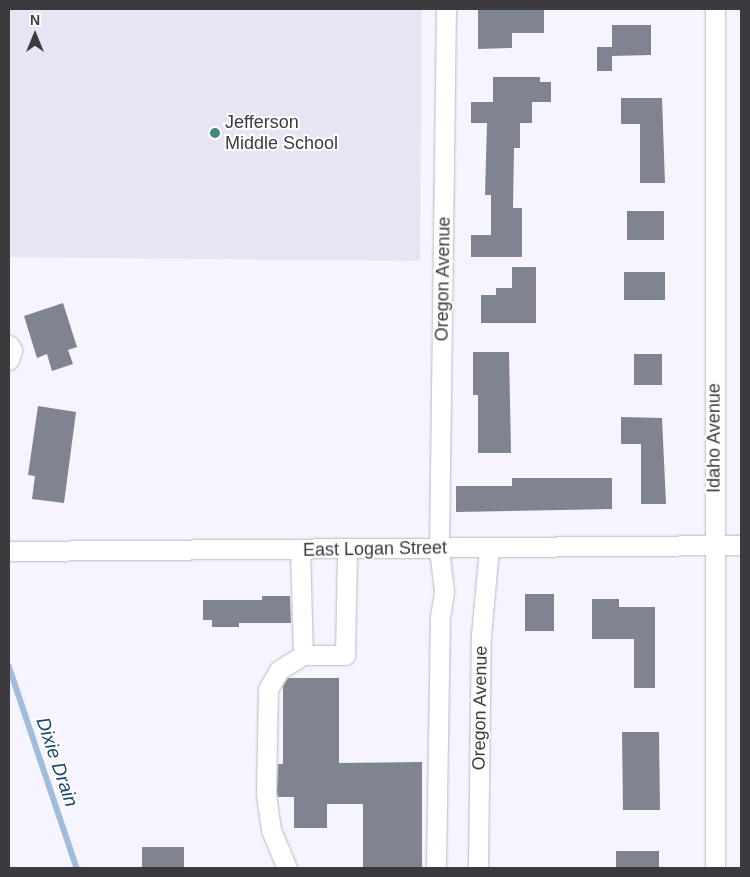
<!DOCTYPE html>
<style>
body{margin:0}
#map{position:relative;width:750px;height:877px;overflow:hidden;background:#f6f4ff;font-family:Arial,sans-serif}
div>[style]{position:absolute}
.built>*{inset:0;background:#e7e5f4}
.stream>*{height:5.5px;margin:-2.75px;padding:0 2.75px;transform-origin:2.75px;border-radius:2.75px;background:#9ebddc}
.building>*{inset:0;background:#808490}
.roads{filter:drop-shadow(0 0 1px #bab8c5) drop-shadow(0 0 1px #bab8c5)}
.minor>*{height:19px;margin:-9.5px;padding:0 9.5px;transform-origin:9.5px;border-radius:9.5px;background:#fff}
.dots>*{width:14px;height:14px;translate:-50% -50%;box-sizing:border-box;border:2px solid #fff;border-radius:50%}
span{translate:-50% -50%;white-space:nowrap;text-align:center;line-height:1.15;-webkit-text-stroke:4px #fff;paint-order:stroke}
.poi-label{font-size:18px;color:#3b3a3f}
.left{translate:0 -50%;text-align:left}
.street-label{font-size:18px;color:#3b3a3f}
.water-label{font-size:19px;color:#17476f;font-style:italic}
.frame{position:absolute;inset:0;border:10px solid #3b3a3f;pointer-events:none}
.north{position:absolute;left:10px;top:10px;width:50px;height:50px;-webkit-text-stroke:4px #fff;paint-order:stroke;rotate:0deg;font-size:14px;font-weight:700;line-height:20px;text-align:center;color:#3b3a3f}
.north::after{content:'';display:block;margin:auto;width:18px;height:22px;background:#3b3a3f;clip-path:polygon(50% 0,100% 100%,50% 72%,0 100%)}
</style>
<div id="map">
<div class="built">
<i style="clip-path:polygon(9px 9px,422px 9px,420px 261px,9px 257px)"></i>
</div>
<div class="stream">
<i style="left:9px;top:666px;width:213px;rotate:71.4deg"></i>
</div>
<div class="building">
<i style="clip-path:polygon(478px 9px,544px 9px,544px 33px,512px 33px,512px 48px,478px 49px)"></i>
<i style="clip-path:polygon(612px 25px,651px 25px,651px 55px,612px 56px)"></i>
<i style="clip-path:polygon(597px 47px,612px 47px,612px 71px,597px 71px)"></i>
<i style="clip-path:polygon(493px 77px,540px 77px,540px 82px,551px 82px,551px 102px,532px 102px,532px 123px,520px 123px,520px 148px,514px 148px,513px 208px,522px 208px,522px 257px,471px 257px,471px 235px,491px 235px,491px 195px,485px 195px,487px 123px,471px 123px,471px 102px,493px 102px)"></i>
<i style="clip-path:polygon(621px 98px,662px 98px,665px 183px,640px 183px,640px 124px,621px 124px)"></i>
<i style="clip-path:polygon(627px 211px,664px 211px,664px 240px,627px 240px)"></i>
<i style="clip-path:polygon(512px 267px,536px 267px,536px 323px,481px 323px,481px 295px,496px 295px,496px 288px,512px 288px)"></i>
<i style="clip-path:polygon(624px 272px,665px 272px,665px 300px,624px 300px)"></i>
<i style="clip-path:polygon(63px 303px,77px 347px,68px 350px,73px 364px,52px 371px,47px 354px,37px 358px,24px 316px)"></i>
<i style="clip-path:polygon(473px 352px,509px 352px,511px 453px,478px 453px,478px 395px,473px 395px)"></i>
<i style="clip-path:polygon(634px 354px,662px 354px,662px 385px,634px 385px)"></i>
<i style="clip-path:polygon(38px 406px,76px 412px,64px 503px,32px 499px,35px 476px,28px 475px)"></i>
<i style="clip-path:polygon(621px 417px,662px 418px,666px 504px,641px 504px,641px 444px,621px 444px)"></i>
<i style="clip-path:polygon(512px 478px,612px 478px,612px 509px,456px 512px,456px 486px,512px 486px)"></i>
<i style="clip-path:polygon(525px 594px,554px 594px,554px 631px,525px 631px)"></i>
<i style="clip-path:polygon(262px 596px,290px 596px,291px 623px,239px 623px,239px 627px,212px 627px,212px 620px,203px 620px,203px 600px,262px 600px)"></i>
<i style="clip-path:polygon(592px 599px,619px 599px,619px 607px,655px 607px,655px 688px,634px 688px,634px 639px,592px 639px)"></i>
<i style="clip-path:polygon(288px 678px,339px 678px,339px 763px,422px 762px,422px 868px,363px 868px,363px 804px,327px 804px,327px 828px,294px 828px,294px 797px,278px 797px,277px 792px,278px 764px,283px 764px,283px 686px)"></i>
<i style="clip-path:polygon(622px 732px,659px 732px,660px 810px,623px 810px)"></i>
<i style="clip-path:polygon(142px 847px,184px 847px,184px 868px,142px 868px)"></i>
<i style="clip-path:polygon(616px 851px,659px 851px,659px 868px,616px 868px)"></i>
</div>
<div class="roads">
<div class="minor">
<i style="left:715px;top:9px;width:859px;rotate:90deg"></i>
<i style="left:9px;top:345px;width:6px;rotate:59deg"></i>
<i style="left:12px;top:350px;width:10px;rotate:107deg"></i>
<i style="left:9px;top:551px;width:732px;rotate:-0.47deg"></i>
<i style="left:303px;top:655px;width:42px"></i>
<i style="left:345px;top:655px;width:105px;rotate:-88.9deg"></i>
<i style="left:287px;top:868px;width:41px;rotate:-112.8deg"></i>
<i style="left:271px;top:830px;width:37px;rotate:-98deg"></i>
<i style="left:266px;top:793px;width:104px;rotate:-88.9deg"></i>
<i style="left:268px;top:689px;width:22px;rotate:-60deg"></i>
<i style="left:279px;top:670px;width:28px;rotate:-32deg"></i>
<i style="left:303px;top:655px;width:105px;rotate:-91.6deg"></i>
<i style="left:436px;top:868px;width:251px;rotate:-89.1deg"></i>
<i style="left:440px;top:617px;width:26px;rotate:-81deg"></i>
<i style="left:444px;top:591px;width:42px;rotate:-96.8deg"></i>
<i style="left:439px;top:549px;width:540px;rotate:-89.26deg"></i>
<i style="left:478px;top:868px;width:233px;rotate:-89.3deg"></i>
<i style="left:481px;top:635px;width:87px;rotate:-84.7deg"></i>
</div>
</div>
<div class="dots">
<i style="left:215px;top:133px;background:#45887b"></i>
</div>
<div class="poi-label">
<span class="left" style="left:225px;top:133px">Jefferson<br>Middle School</span>
</div>
<div class="street-label">
<span style="left:443px;top:279px;rotate:-89deg">Oregon Avenue</span>
<span style="left:714px;top:438px;rotate:-90deg">Idaho Avenue</span>
<span style="left:375px;top:549px;rotate:-1deg">East Logan Street</span>
<span style="left:480px;top:708px;rotate:-89deg">Oregon Avenue</span>
</div>
<div class="water-label">
<span style="left:57px;top:762px;rotate:71deg">Dixie Drain</span>
</div>
<div class="frame"></div>
<div class="north">N</div>
</div>
